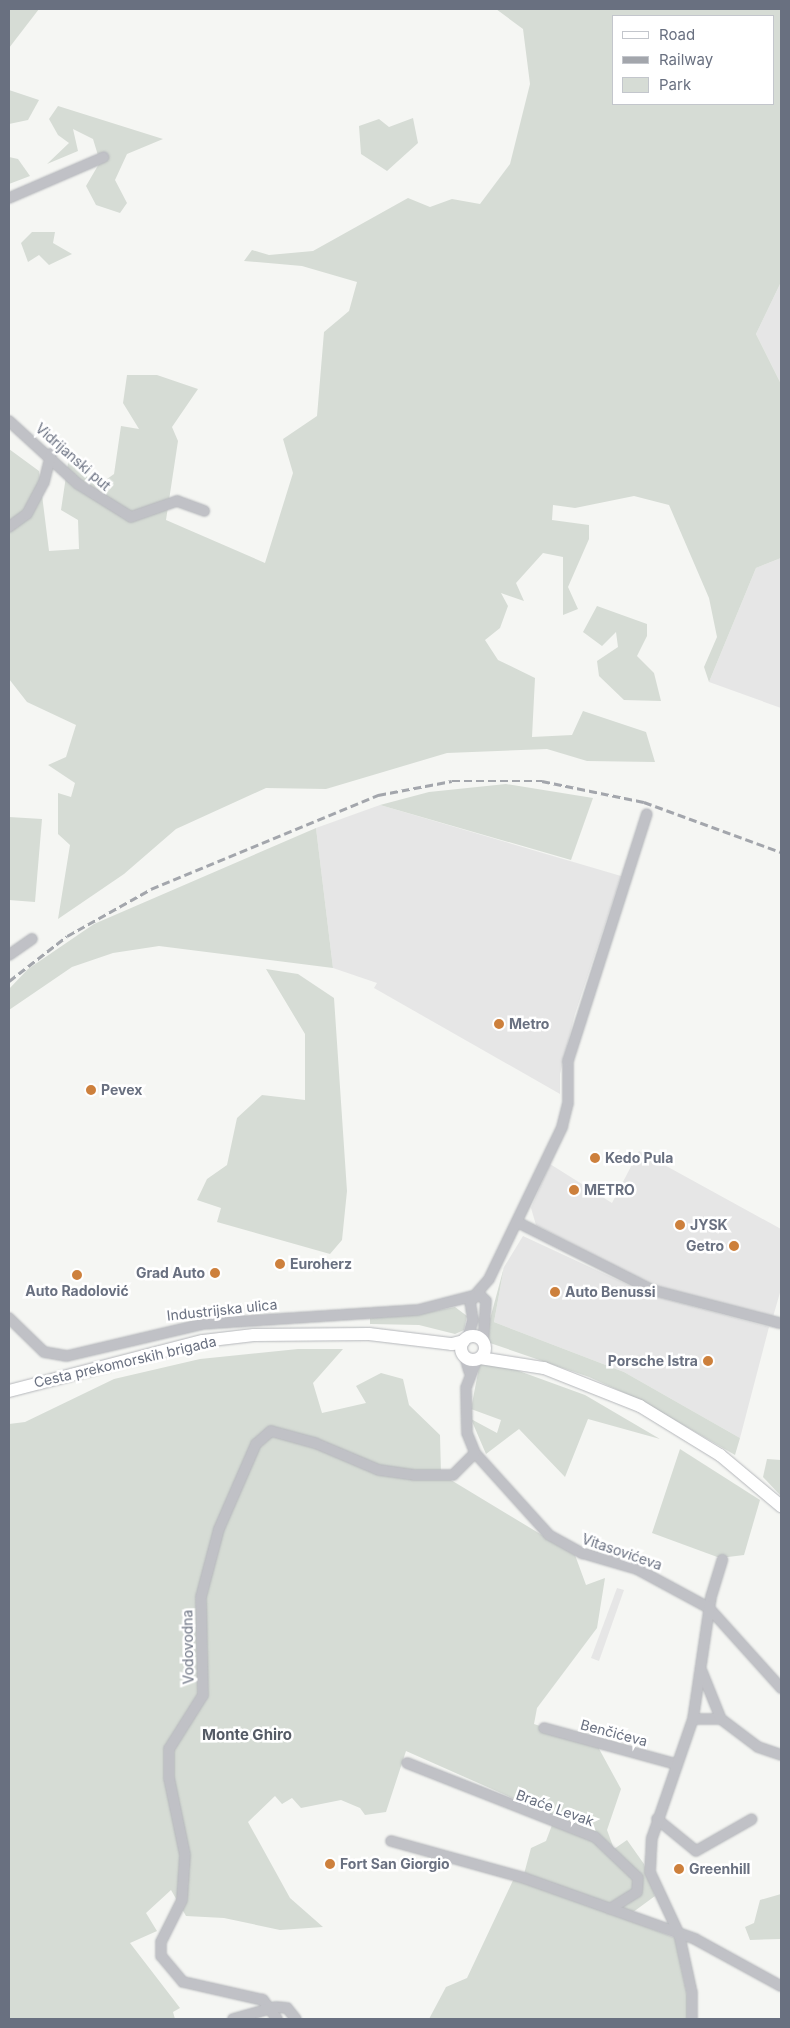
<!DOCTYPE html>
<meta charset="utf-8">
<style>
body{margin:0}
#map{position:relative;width:790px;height:2028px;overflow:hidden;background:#f5f6f3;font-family:Inter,sans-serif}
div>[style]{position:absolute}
.built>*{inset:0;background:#e6e6e6}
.green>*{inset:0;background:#d6dcd5}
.roads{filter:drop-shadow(0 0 1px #b5b7bb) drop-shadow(0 0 1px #b5b7bb)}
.minor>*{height:10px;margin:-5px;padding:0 5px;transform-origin:5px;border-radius:5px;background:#c0c1c6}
.major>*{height:12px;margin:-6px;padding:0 6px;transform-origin:6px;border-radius:6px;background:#fff}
.major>.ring{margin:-6px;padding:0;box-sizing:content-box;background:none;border:12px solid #fff;border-radius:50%}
.rail>*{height:2.5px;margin-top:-1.25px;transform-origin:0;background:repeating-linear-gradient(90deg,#a3a6ac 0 8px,transparent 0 12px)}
.dots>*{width:14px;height:14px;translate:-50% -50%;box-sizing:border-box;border:2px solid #fff;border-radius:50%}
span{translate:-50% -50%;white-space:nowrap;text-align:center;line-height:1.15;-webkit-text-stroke:5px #fff;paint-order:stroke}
.street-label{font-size:14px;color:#697080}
.poi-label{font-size:14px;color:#697080;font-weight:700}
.left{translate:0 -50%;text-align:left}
.right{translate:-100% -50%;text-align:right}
.neighbourhood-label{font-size:15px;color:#555b66;font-weight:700}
.frame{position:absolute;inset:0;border:10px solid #697080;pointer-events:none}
.legend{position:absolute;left:612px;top:15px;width:162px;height:90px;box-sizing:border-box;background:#fff;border:1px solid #c3c6cc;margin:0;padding:6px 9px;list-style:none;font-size:15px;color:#697080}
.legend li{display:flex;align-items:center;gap:10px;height:25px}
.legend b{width:25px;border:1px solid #c3c6cc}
</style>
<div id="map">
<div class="built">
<i style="clip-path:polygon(781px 282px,781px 384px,756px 334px)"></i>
<i style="clip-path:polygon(781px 558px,781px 708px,709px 682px,756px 568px)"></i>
<i style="clip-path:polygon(380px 805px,621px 876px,575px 1014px,560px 1074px,560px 1094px,374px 988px,377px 983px,333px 968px,316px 828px)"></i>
<i style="clip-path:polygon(639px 1151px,781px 1229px,781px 1289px,773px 1317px,653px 1286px,536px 1225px,531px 1208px,550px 1164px,612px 1203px)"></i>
<i style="clip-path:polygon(523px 1236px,650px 1295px,769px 1327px,740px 1438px,624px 1372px,494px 1322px,504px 1267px)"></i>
<i style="clip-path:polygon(617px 1588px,624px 1590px,599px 1661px,591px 1658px)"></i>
</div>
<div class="green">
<i style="clip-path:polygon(9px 9px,39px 9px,9px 48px)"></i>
<i style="clip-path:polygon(evenodd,496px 9px,781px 9px,781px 282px,756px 334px,781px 384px,781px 558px,756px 568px,709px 682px,704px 667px,717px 637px,709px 598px,669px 505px,634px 496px,575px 508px,553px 505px,552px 520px,589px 525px,589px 539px,568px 587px,578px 609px,563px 615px,563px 557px,543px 553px,516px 583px,524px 601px,501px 593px,508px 606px,500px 628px,485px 640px,498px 660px,535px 678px,532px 737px,572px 735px,583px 711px,646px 732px,655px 762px,587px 761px,547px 749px,447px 753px,326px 789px,266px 788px,176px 829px,124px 874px,58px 919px,70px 845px,58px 834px,58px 793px,71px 797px,75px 783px,48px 765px,66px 757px,76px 725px,27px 702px,9px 679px,9px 449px,39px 471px,49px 551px,79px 549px,78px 520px,61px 510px,69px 456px,96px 487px,114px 474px,121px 426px,139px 429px,123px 403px,127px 375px,157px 375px,198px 389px,172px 427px,178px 441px,166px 520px,265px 563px,293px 473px,283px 439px,317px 416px,324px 332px,349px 311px,357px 282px,302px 266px,244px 261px,252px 250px,269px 255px,313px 251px,408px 198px,430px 207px,452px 199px,480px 204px,510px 164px,530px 84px,523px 29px,496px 9px,614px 16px,774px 16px,774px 104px,614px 104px,614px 16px)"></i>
<i style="clip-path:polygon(9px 90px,39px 100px,28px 120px,9px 124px)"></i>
<i style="clip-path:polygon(58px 106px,163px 139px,127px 154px,115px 180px,127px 203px,120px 213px,96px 205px,86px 186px,100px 162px,93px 139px,73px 129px,78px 151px,47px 164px,69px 143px,58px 135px,49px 119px)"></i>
<i style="clip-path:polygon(413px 118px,418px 143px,387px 171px,361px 154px,359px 126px,379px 119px,389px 127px)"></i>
<i style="clip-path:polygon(9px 157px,18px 159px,30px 176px,9px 184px)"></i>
<i style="clip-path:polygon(32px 232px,55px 232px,53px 243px,72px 254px,49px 265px,39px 255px,28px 262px,21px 243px)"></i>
<i style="clip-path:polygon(597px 606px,647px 624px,647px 636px,637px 656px,654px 673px,661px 701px,624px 700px,599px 676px,597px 661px,618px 647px,616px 632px,602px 646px,583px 632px)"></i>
<i style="clip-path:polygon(506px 784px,593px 798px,571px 860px,380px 805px,429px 792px)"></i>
<i style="clip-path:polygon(9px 817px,42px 819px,35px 902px,9px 900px)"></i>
<i style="clip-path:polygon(316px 828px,333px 968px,159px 946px,113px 953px,72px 967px,9px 1010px,9px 989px,28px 969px,94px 924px)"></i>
<i style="clip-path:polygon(266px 969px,298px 974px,334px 998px,347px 1191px,342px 1240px,330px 1254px,217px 1222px,221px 1208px,197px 1200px,207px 1179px,227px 1165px,237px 1118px,262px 1095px,305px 1100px,305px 1034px)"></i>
<i style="clip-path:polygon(504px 1267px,494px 1322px,624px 1372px,740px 1438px,735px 1455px,640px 1400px,589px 1377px,490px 1343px,486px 1334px)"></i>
<i style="clip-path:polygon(455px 1307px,467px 1316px,464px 1330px,455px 1334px,419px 1325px,370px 1324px,370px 1313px,429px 1312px)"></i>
<i style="clip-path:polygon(298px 1349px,343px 1349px,313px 1383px,322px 1413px,366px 1403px,356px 1386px,381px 1373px,403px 1379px,409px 1405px,440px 1435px,441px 1474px,575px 1555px,586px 1585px,605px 1578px,597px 1628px,537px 1708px,534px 1724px,597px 1745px,621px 1789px,607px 1830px,614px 1849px,627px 1840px,644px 1864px,655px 1896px,625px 1918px,675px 1938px,687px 1995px,687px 2019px,429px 2019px,446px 1987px,467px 1978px,517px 1872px,524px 1874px,531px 1848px,546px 1841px,555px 1817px,406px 1751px,386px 1812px,365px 1815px,360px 1808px,341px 1800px,301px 1808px,292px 1798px,282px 1804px,275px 1796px,248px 1822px,290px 1898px,323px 1927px,280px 1930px,224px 1918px,186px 1916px,171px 1890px,146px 1913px,157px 1931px,130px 1943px,180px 2008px,173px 2012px,175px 2019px,9px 2019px,9px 1424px,25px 1422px,114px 1379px,200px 1359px)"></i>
<i style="clip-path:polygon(480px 1362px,497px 1363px,585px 1395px,660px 1439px,588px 1419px,565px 1477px,519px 1429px,486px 1454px,471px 1419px,497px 1433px,501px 1420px,471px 1409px)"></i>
<i style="clip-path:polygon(680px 1449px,760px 1500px,744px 1555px,720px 1558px,652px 1533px)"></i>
<i style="clip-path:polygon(767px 1459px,781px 1460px,781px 1496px,763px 1477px)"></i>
<i style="clip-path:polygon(781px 1894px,781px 1939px,750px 1940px,745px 1927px,754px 1923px,760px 1900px)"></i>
</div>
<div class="roads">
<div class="minor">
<i style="left:9px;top:198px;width:103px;rotate:-23.3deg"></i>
<i style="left:9px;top:421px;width:93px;rotate:42.4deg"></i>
<i style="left:78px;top:484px;width:62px;rotate:31.9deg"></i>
<i style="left:131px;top:517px;width:49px;rotate:-19.2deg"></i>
<i style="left:177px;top:501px;width:29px;rotate:20deg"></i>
<i style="left:9px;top:527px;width:22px;rotate:-36deg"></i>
<i style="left:27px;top:514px;width:36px;rotate:-62deg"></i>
<i style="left:44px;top:482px;width:29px;rotate:-76deg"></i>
<i style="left:9px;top:955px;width:28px;rotate:-35deg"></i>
<i style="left:517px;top:1222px;width:151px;rotate:26.7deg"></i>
<i style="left:652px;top:1290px;width:132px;rotate:14.5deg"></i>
<i style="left:476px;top:1294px;width:20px;rotate:-49deg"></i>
<i style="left:489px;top:1279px;width:169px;rotate:-64.3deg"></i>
<i style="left:562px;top:1127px;width:25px;rotate:-76deg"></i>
<i style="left:568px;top:1103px;width:42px;rotate:-90deg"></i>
<i style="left:568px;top:1061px;width:259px;rotate:-72.3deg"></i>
<i style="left:9px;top:1318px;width:49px;rotate:44.2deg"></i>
<i style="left:44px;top:1352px;width:23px;rotate:10deg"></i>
<i style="left:67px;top:1356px;width:139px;rotate:-13.3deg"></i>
<i style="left:202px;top:1324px;width:216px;rotate:-3.7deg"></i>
<i style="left:418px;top:1310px;width:57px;rotate:-14.3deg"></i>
<i style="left:468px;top:1337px;width:18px;rotate:-74deg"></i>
<i style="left:473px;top:1320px;width:19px;rotate:-99deg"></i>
<i style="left:470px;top:1301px;width:11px;rotate:-38deg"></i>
<i style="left:479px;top:1294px;width:10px;rotate:45deg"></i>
<i style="left:486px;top:1301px;width:39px;rotate:94deg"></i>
<i style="left:465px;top:1357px;width:15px;rotate:74deg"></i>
<i style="left:477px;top:1359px;width:31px;rotate:111deg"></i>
<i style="left:466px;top:1388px;width:45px;rotate:88.7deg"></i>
<i style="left:467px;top:1433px;width:22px;rotate:68deg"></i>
<i style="left:475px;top:1453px;width:110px;rotate:47.9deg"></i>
<i style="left:549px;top:1535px;width:38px;rotate:29deg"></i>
<i style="left:582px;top:1553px;width:57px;rotate:16.2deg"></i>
<i style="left:637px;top:1569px;width:82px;rotate:28.4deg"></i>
<i style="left:709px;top:1608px;width:108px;rotate:48deg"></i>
<i style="left:693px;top:1719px;width:28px"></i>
<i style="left:721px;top:1719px;width:51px;rotate:-112deg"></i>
<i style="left:721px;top:1719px;width:46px;rotate:37.1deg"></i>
<i style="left:758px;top:1747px;width:24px;rotate:19deg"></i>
<i style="left:544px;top:1728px;width:137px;rotate:15.3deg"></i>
<i style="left:407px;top:1763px;width:202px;rotate:21.5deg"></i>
<i style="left:595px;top:1837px;width:59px;rotate:43.6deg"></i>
<i style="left:638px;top:1878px;width:14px;rotate:94deg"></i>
<i style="left:637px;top:1892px;width:32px;rotate:148deg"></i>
<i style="left:657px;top:1819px;width:50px;rotate:39.4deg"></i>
<i style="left:696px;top:1851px;width:64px;rotate:-29.7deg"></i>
<i style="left:391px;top:1841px;width:138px;rotate:15.5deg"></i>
<i style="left:524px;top:1878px;width:182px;rotate:19.6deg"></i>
<i style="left:695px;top:1939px;width:98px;rotate:28.7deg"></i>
<i style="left:233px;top:2019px;width:45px;rotate:-15.6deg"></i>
<i style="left:276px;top:2007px;width:11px;rotate:5deg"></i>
<i style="left:287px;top:2008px;width:14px;rotate:51deg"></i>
<i style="left:277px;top:2019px;width:24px;rotate:-126deg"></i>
<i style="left:263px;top:2000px;width:82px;rotate:-167.3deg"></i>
<i style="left:183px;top:1982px;width:34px;rotate:-130deg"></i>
<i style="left:161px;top:1956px;width:14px;rotate:-90deg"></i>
<i style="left:161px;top:1942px;width:47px;rotate:-63.4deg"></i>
<i style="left:182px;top:1900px;width:45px;rotate:-86.2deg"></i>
<i style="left:185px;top:1855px;width:79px;rotate:-101.7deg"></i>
<i style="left:169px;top:1778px;width:29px;rotate:-90deg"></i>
<i style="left:169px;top:1749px;width:64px;rotate:-57.8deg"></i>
<i style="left:203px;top:1695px;width:98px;rotate:-91.2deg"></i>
<i style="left:201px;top:1597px;width:70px;rotate:-75.2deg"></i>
<i style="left:219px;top:1529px;width:93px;rotate:-66.5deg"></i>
<i style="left:256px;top:1444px;width:20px;rotate:-41deg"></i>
<i style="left:271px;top:1431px;width:46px;rotate:15.3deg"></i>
<i style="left:315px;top:1443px;width:69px;rotate:22.9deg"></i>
<i style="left:379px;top:1470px;width:35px;rotate:8deg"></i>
<i style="left:414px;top:1475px;width:39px"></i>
<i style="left:453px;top:1475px;width:31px;rotate:-45deg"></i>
<i style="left:692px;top:2019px;width:26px;rotate:-90deg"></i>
<i style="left:692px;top:1993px;width:60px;rotate:-102.4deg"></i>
<i style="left:679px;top:1934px;width:68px;rotate:-115.1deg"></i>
<i style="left:650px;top:1872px;width:34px;rotate:-87deg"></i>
<i style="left:652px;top:1838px;width:126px;rotate:-71deg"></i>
<i style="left:693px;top:1719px;width:123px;rotate:-81.6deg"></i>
<i style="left:711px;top:1597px;width:39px;rotate:-73deg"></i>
</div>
<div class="major">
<i class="ring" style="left:461px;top:1336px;width:12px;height:12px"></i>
<i style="left:480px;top:1358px;width:65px;rotate:8.9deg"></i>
<i style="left:544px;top:1368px;width:103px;rotate:21.6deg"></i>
<i style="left:640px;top:1406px;width:94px;rotate:31.5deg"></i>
<i style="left:720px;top:1455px;width:80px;rotate:39.9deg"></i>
<i style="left:9px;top:1391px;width:200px;rotate:-14.5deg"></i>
<i style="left:203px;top:1341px;width:51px;rotate:-6.7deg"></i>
<i style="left:254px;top:1335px;width:115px;rotate:-0.5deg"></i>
<i style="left:369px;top:1334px;width:84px;rotate:6.9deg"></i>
<i style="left:452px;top:1344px;width:12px;rotate:-14deg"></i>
</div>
</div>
<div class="rail">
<i style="left:9px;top:981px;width:73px;rotate:-37.8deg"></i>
<i style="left:67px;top:936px;width:96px;rotate:-29.2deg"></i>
<i style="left:151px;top:889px;width:246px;rotate:-22.5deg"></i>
<i style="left:378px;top:795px;width:75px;rotate:-10.7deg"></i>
<i style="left:452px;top:781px;width:90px"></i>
<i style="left:542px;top:781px;width:104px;rotate:11.6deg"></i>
<i style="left:644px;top:802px;width:146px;rotate:20.1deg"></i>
</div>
<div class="dots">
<i style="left:499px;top:1024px;background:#cd803c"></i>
<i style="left:91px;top:1090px;background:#cd803c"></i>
<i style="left:595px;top:1158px;background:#cd803c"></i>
<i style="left:574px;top:1190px;background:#cd803c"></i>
<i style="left:680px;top:1225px;background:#cd803c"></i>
<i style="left:734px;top:1246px;background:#cd803c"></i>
<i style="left:280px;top:1264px;background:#cd803c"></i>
<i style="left:215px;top:1273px;background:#cd803c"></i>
<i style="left:77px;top:1275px;background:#cd803c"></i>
<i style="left:555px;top:1292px;background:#cd803c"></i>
<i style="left:708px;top:1361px;background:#cd803c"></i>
<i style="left:330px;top:1864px;background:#cd803c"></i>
<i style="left:679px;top:1869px;background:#cd803c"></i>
</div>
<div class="street-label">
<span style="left:73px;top:457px;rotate:41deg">Vidrijanski put</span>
<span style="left:222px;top:1310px;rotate:-6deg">Industrijska ulica</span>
<span style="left:125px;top:1362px;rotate:-13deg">Cesta prekomorskih brigada</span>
<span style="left:622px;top:1552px;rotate:19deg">Vitasovićeva</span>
<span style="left:188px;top:1647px;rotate:-91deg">Vodovodna</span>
<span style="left:614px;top:1733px;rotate:15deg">Benčićeva</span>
<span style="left:555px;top:1808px;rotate:20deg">Braće Levak</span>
</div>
<div class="poi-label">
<span class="left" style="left:509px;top:1024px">Metro</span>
<span class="left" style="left:101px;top:1090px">Pevex</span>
<span class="left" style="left:605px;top:1158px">Kedo Pula</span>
<span class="left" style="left:584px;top:1190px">METRO</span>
<span class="left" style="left:690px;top:1225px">JYSK</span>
<span class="right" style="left:724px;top:1246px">Getro</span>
<span class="left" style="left:290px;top:1264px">Euroherz</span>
<span class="right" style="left:205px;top:1273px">Grad Auto</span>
<span style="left:77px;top:1291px">Auto Radolović</span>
<span class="left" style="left:565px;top:1292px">Auto Benussi</span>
<span class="right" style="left:698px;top:1361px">Porsche Istra</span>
<span class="left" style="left:340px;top:1864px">Fort San Giorgio</span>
<span class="left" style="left:689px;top:1869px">Greenhill</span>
</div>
<div class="neighbourhood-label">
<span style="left:247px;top:1735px">Monte Ghiro</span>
</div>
<div class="frame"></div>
<ul class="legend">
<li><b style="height:6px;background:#fff"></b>Road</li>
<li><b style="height:6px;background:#a3a6ac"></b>Railway</li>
<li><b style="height:14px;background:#d6dcd5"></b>Park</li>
</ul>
</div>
